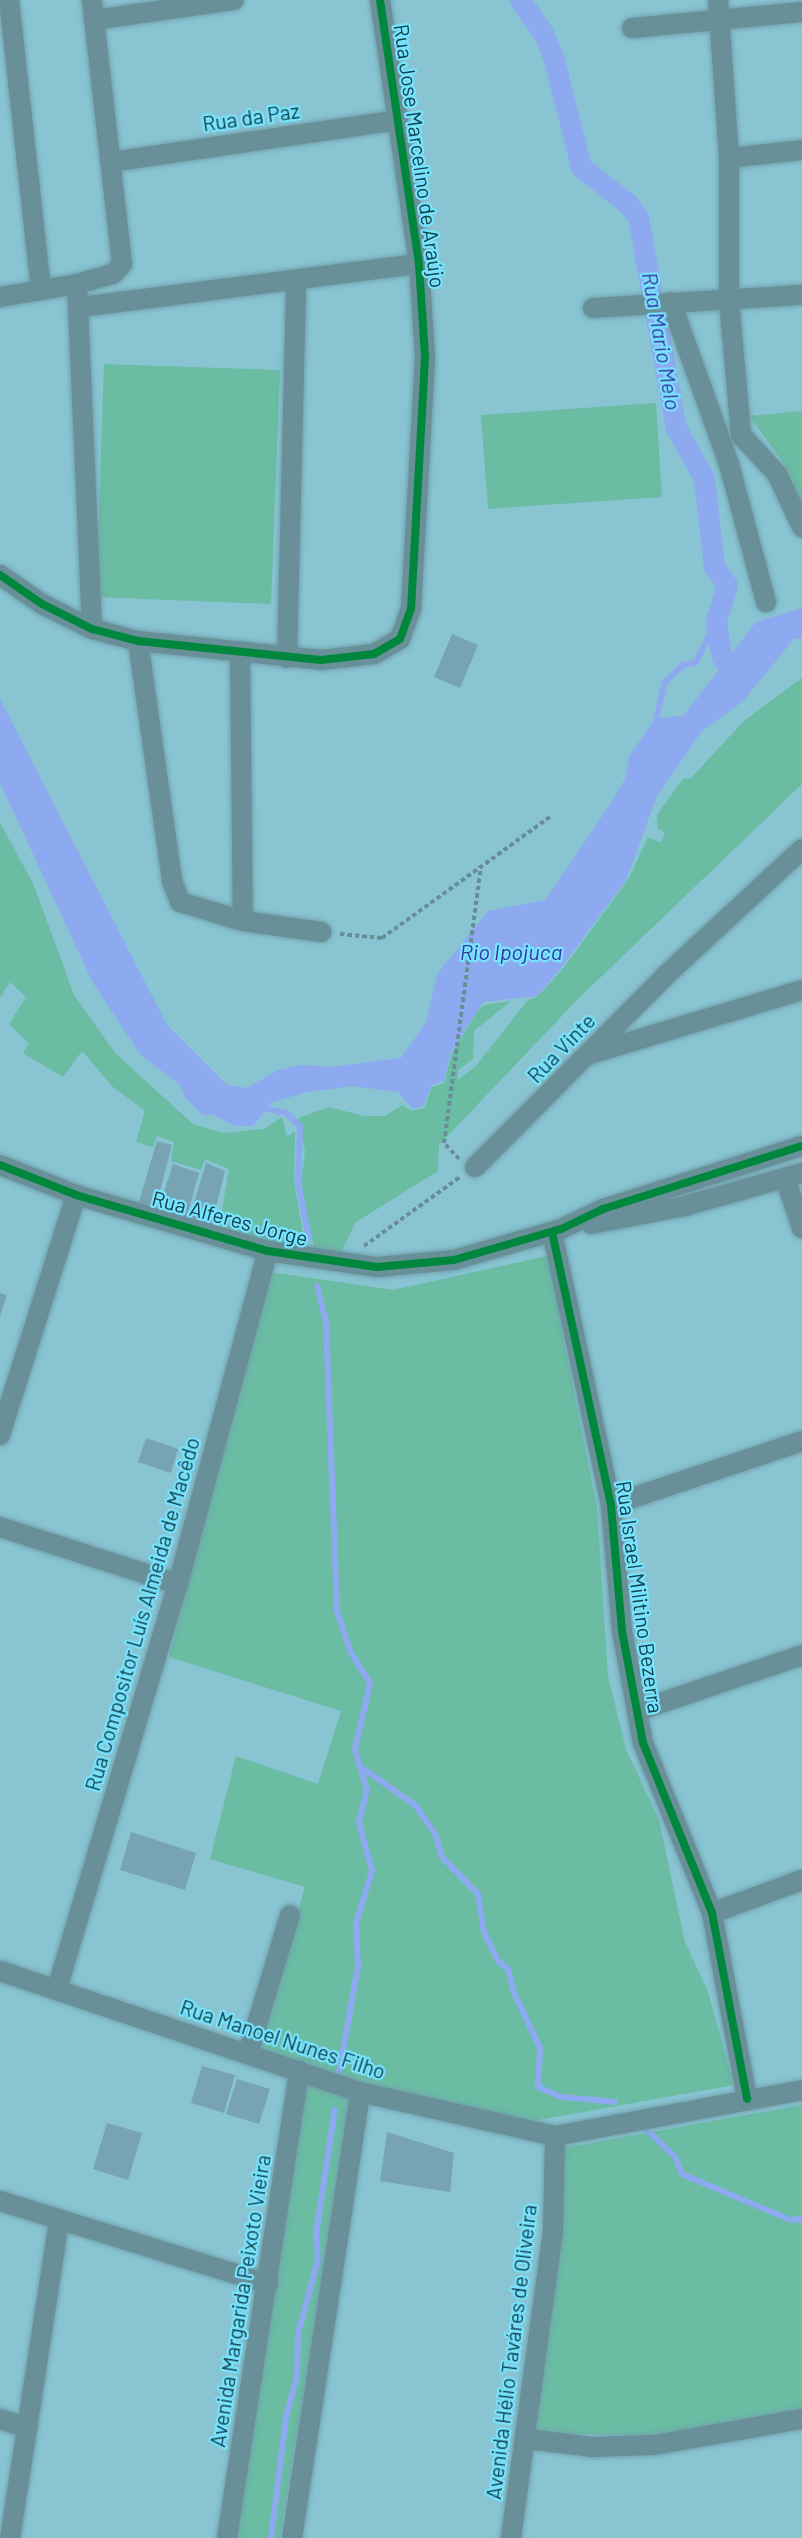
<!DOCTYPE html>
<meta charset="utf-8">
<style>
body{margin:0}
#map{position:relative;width:802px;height:2538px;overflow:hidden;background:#88c4d2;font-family:Barlow,sans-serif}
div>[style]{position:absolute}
.green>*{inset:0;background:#6abca3}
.water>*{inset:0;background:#8da9ef}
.stream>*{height:6px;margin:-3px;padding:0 3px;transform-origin:3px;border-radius:3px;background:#8da9ef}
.canal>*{height:21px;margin:-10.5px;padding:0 10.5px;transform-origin:10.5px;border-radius:10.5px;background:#8da9ef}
.building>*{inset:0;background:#78a3b2}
.path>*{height:4px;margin-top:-2px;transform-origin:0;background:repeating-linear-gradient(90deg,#698d96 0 4.5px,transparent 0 7.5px)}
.roads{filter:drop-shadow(0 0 2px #72a2ad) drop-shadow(0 0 2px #72a2ad)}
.minor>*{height:20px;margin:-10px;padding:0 10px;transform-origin:10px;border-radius:10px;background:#698f98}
.cycleway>*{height:8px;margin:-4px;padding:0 4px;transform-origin:4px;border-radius:4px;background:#00873e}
span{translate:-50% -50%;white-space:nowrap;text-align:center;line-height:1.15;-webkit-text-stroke:4.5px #77e4ff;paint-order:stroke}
.street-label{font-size:21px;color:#12424d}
.water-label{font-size:22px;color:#3737a1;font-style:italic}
</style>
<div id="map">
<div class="green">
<i style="clip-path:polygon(104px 364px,280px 370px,271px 604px,96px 597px)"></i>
<i style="clip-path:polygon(656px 403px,662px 497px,488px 509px,481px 415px)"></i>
<i style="clip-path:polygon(802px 411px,802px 507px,783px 462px,749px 416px)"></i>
<i style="clip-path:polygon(802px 678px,802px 784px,578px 999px,439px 1145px,438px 1171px,356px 1222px,339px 1256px,315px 1253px,301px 1183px,305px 1151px,298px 1118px,329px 1107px,364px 1116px,385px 1116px,402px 1105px,412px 1111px,424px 1108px,432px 1087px,444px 1083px,452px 1053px,478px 1010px,484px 1005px,511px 1001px,474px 1031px,473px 1059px,458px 1070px,458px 1080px,475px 1067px,528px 1000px,537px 997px,562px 970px,629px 878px,648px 837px,661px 843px,665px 833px,658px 829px,657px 815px,683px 779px,691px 778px,745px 720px)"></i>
<i style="clip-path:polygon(0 823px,33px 883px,74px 995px,115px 1053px,193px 1124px,223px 1133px,264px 1129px,282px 1117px,287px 1137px,295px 1131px,294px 1181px,306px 1251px,219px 1228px,229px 1169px,205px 1159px,201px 1170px,171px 1161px,174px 1142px,157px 1136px,153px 1147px,136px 1142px,145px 1111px,113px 1087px,82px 1051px,63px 1077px,23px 1053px,29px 1043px,9px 1024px,26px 997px,10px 982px,0 998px)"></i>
<i style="clip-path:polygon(547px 1256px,597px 1508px,608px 1676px,626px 1749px,659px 1820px,685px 1942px,708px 1992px,734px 2085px,522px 2123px,361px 2086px,256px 2051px,305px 1887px,210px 1859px,236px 1756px,318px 1784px,341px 1711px,169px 1657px,269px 1272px,393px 1290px)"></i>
<i style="clip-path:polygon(304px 2084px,351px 2098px,280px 2538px,233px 2538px)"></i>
<i style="clip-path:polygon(802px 2105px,802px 2411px,656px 2436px,537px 2433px,564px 2148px)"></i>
</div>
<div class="water">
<i style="clip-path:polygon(802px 608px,802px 638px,794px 639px,742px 702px,701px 732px,657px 796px,626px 880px,561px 968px,537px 996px,483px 1002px,451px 1052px,444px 1081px,432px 1085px,423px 1106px,413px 1109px,398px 1092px,353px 1086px,307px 1092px,271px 1103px,253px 1126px,235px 1126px,214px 1115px,203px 1115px,185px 1098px,180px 1085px,140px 1054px,93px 983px,0 783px,0 699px,167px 1025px,227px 1085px,247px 1088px,278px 1070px,302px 1065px,330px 1067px,401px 1058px,426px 1022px,437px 974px,488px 911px,545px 900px,609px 806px,625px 779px,629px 756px,656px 718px,683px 716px,756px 622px)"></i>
</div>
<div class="stream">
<i style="left:655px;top:724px;width:43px;rotate:-76.6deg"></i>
<i style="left:665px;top:682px;width:25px;rotate:-43deg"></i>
<i style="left:683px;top:665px;width:13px;rotate:-13deg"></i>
<i style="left:696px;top:662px;width:45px;rotate:-63.4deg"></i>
<i style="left:258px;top:1107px;width:29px;rotate:12deg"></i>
<i style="left:286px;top:1113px;width:19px;rotate:43deg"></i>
<i style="left:300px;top:1126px;width:56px;rotate:92deg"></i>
<i style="left:298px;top:1182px;width:57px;rotate:78.9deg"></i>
<i style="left:317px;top:1286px;width:38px;rotate:76deg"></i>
<i style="left:326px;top:1323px;width:288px;rotate:87.8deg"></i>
<i style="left:337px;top:1611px;width:44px;rotate:71.6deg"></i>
<i style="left:351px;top:1653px;width:36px;rotate:58deg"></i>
<i style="left:370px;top:1684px;width:67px;rotate:103deg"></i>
<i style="left:355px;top:1749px;width:43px;rotate:73.7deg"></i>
<i style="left:367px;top:1790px;width:34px;rotate:104deg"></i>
<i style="left:359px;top:1823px;width:50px;rotate:74.8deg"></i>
<i style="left:372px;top:1871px;width:54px;rotate:107.1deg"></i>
<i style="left:356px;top:1923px;width:44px;rotate:87.4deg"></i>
<i style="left:358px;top:1967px;width:107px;rotate:100.3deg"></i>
<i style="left:365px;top:1770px;width:61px;rotate:35deg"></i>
<i style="left:415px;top:1805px;width:35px;rotate:55deg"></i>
<i style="left:435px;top:1834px;width:24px;rotate:73deg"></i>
<i style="left:442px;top:1857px;width:52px;rotate:45.8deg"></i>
<i style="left:478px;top:1894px;width:38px;rotate:81deg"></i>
<i style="left:484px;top:1932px;width:32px;rotate:64deg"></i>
<i style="left:498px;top:1961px;width:13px;rotate:39deg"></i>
<i style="left:508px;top:1969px;width:25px;rotate:76deg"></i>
<i style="left:514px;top:1993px;width:61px;rotate:64.7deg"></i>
<i style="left:540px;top:2048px;width:39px;rotate:93deg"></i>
<i style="left:538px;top:2087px;width:26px;rotate:23deg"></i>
<i style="left:562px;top:2097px;width:53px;rotate:5.4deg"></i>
<i style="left:644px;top:2127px;width:43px;rotate:44.1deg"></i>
<i style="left:675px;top:2157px;width:18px;rotate:68deg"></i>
<i style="left:682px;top:2174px;width:118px;rotate:22.9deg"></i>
<i style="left:791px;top:2220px;width:11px;rotate:-5deg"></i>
<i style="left:271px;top:2538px;width:122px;rotate:-82.9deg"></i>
<i style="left:286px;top:2417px;width:42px;rotate:-75deg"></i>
<i style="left:297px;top:2376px;width:43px;rotate:-88.7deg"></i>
<i style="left:298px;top:2333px;width:76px;rotate:-74.7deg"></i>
<i style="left:318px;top:2260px;width:26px;rotate:-94deg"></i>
<i style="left:316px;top:2234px;width:126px;rotate:-81.4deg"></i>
</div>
<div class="canal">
<i style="left:520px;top:0;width:38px;rotate:55deg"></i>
<i style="left:542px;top:31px;width:27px;rotate:66deg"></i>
<i style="left:553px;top:56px;width:114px;rotate:75.8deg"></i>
<i style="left:581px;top:167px;width:60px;rotate:38.2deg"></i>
<i style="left:628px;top:204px;width:16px;rotate:52deg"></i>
<i style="left:638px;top:217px;width:214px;rotate:79.8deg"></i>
<i style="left:676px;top:428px;width:57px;rotate:60.8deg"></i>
<i style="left:704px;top:478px;width:90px;rotate:83.6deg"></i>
<i style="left:714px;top:567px;width:22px;rotate:54deg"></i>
<i style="left:727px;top:585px;width:39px;rotate:107deg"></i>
<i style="left:716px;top:622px;width:33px;rotate:81deg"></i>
<i style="left:721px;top:655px;width:17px;rotate:57deg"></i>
</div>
<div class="building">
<i style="clip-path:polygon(452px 634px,478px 645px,460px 688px,434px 677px)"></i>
<i style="clip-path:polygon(157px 1141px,172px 1145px,155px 1210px,138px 1205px)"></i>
<i style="clip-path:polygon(206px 1163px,225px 1171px,211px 1228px,189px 1220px)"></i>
<i style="clip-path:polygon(173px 1164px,199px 1173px,186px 1220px,158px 1211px)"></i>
<i style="clip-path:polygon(0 1293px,7px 1295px,0 1316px)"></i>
<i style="clip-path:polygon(146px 1438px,178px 1449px,171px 1473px,138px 1462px)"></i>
<i style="clip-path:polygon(131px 1832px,196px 1853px,185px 1890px,120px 1870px)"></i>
<i style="clip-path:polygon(202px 2066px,235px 2075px,224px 2113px,191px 2103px)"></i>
<i style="clip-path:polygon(237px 2079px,270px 2089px,259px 2124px,226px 2114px)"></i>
<i style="clip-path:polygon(107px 2123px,142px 2133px,128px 2180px,93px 2169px)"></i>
<i style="clip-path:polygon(387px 2132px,454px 2153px,450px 2192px,380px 2181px)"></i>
</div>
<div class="path">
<i style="left:340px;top:934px;width:42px;rotate:5.4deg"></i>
<i style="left:382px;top:938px;width:207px;rotate:-35.8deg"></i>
<i style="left:459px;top:1159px;width:22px;rotate:-133deg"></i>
<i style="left:444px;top:1143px;width:279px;rotate:-82.4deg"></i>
<i style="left:364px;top:1246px;width:118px;rotate:-35.7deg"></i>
</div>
<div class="roads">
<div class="minor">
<i style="left:9px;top:0;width:292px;rotate:83.7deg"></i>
<i style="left:718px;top:0;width:158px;rotate:86deg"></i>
<i style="left:729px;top:158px;width:142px;rotate:90deg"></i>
<i style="left:729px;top:300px;width:136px;rotate:84.9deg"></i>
<i style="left:741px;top:435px;width:53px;rotate:47.3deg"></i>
<i style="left:777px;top:474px;width:59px;rotate:64.7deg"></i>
<i style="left:94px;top:20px;width:141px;rotate:-8.1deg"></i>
<i style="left:632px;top:28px;width:171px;rotate:-5.4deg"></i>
<i style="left:729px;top:158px;width:73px;rotate:-6.3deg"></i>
<i style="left:111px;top:162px;width:290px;rotate:-8.3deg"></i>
<i style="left:77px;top:284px;width:345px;rotate:87.5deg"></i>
<i style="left:0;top:297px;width:78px;rotate:-9.6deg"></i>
<i style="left:77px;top:284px;width:37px;rotate:-16deg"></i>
<i style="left:113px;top:274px;width:13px;rotate:-48deg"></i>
<i style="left:122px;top:264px;width:266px;rotate:-96.5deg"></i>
<i style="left:671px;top:302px;width:172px;rotate:70.3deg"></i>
<i style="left:729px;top:464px;width:143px;rotate:75deg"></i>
<i style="left:81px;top:307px;width:341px;rotate:-7.3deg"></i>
<i style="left:593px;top:308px;width:209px;rotate:-3.6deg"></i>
<i style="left:0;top:575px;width:51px;rotate:34.6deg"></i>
<i style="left:42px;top:604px;width:56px;rotate:26.6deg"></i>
<i style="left:92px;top:629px;width:48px;rotate:14.6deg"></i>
<i style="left:138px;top:641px;width:184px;rotate:5.9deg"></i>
<i style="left:321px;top:660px;width:53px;rotate:-6.5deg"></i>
<i style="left:374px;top:654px;width:30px;rotate:-30deg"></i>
<i style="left:400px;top:639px;width:32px;rotate:-70deg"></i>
<i style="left:411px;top:609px;width:252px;rotate:-86.8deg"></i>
<i style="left:425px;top:357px;width:93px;rotate:-93.7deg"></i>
<i style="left:419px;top:264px;width:267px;rotate:-98.4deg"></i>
<i style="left:138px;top:641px;width:242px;rotate:81.9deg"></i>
<i style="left:172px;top:881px;width:22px;rotate:69deg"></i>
<i style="left:180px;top:902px;width:66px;rotate:16.8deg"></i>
<i style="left:243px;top:921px;width:79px;rotate:8deg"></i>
<i style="left:240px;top:651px;width:270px;rotate:89.4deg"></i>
<i style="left:287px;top:658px;width:376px;rotate:-88.6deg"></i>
<i style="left:590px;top:1054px;width:221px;rotate:-16.8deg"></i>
<i style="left:0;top:1165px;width:82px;rotate:21.5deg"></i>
<i style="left:76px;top:1195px;width:200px;rotate:16.3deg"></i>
<i style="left:268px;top:1251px;width:110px;rotate:8.4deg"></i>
<i style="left:377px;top:1267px;width:77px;rotate:-5.2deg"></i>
<i style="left:454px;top:1260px;width:111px;rotate:-16.2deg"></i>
<i style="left:561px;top:1229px;width:47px;rotate:-25.5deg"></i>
<i style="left:603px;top:1209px;width:209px;rotate:-17.6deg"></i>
<i style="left:475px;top:1167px;width:271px;rotate:-45.1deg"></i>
<i style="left:666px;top:975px;width:185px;rotate:-42.8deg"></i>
<i style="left:785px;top:1178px;width:53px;rotate:71.2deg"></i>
<i style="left:591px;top:1224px;width:96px;rotate:-10.8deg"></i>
<i style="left:685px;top:1206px;width:122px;rotate:-15.8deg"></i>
<i style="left:552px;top:1232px;width:279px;rotate:77.8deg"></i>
<i style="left:611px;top:1505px;width:126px;rotate:85deg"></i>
<i style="left:622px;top:1631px;width:114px;rotate:79.4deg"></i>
<i style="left:643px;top:1743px;width:183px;rotate:67.9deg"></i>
<i style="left:712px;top:1913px;width:189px;rotate:79.3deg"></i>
<i style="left:0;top:1435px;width:252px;rotate:-72.4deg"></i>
<i style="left:611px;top:1505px;width:201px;rotate:-18.5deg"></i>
<i style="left:0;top:1527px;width:187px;rotate:17.8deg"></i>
<i style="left:637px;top:1711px;width:174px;rotate:-18.7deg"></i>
<i style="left:712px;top:1913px;width:96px;rotate:-20.1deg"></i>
<i style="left:0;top:1971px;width:380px;rotate:18.6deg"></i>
<i style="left:360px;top:2092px;width:200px;rotate:12.7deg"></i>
<i style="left:555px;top:2136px;width:251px;rotate:-10.5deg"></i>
<i style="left:57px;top:1989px;width:423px;rotate:-73.4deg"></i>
<i style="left:178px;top:1584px;width:345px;rotate:-74.9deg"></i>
<i style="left:248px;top:2054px;width:145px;rotate:-73.2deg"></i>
<i style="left:0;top:2201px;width:281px;rotate:17.2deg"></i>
<i style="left:0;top:2419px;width:29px;rotate:18deg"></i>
<i style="left:528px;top:2439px;width:64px;rotate:7.1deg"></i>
<i style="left:592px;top:2447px;width:62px;rotate:-1.8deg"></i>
<i style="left:654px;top:2445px;width:150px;rotate:-10deg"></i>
<i style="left:10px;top:2538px;width:321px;rotate:-81.2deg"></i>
<i style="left:227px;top:2538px;width:473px;rotate:-81.2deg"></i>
<i style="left:292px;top:2538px;width:451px;rotate:-81.3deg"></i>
<i style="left:511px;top:2538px;width:308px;rotate:-82.2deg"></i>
<i style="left:553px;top:2233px;width:97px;rotate:-88.8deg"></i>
</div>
</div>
<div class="cycleway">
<i style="left:0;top:575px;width:51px;rotate:34.6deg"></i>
<i style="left:42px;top:604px;width:56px;rotate:26.6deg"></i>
<i style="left:92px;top:629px;width:48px;rotate:14.6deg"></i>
<i style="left:138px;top:641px;width:184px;rotate:5.9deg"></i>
<i style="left:321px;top:660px;width:53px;rotate:-6.5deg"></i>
<i style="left:374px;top:654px;width:30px;rotate:-30deg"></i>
<i style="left:400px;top:639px;width:32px;rotate:-70deg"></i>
<i style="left:411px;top:609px;width:252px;rotate:-86.8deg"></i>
<i style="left:425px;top:357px;width:93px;rotate:-93.7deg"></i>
<i style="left:419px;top:264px;width:267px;rotate:-98.4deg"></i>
<i style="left:0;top:1165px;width:82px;rotate:21.5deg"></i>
<i style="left:76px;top:1195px;width:200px;rotate:16.3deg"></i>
<i style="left:268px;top:1251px;width:110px;rotate:8.4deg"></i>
<i style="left:377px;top:1267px;width:77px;rotate:-5.2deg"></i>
<i style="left:454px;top:1260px;width:111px;rotate:-16.2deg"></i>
<i style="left:561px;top:1229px;width:47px;rotate:-25.5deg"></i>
<i style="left:603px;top:1209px;width:209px;rotate:-17.6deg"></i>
<i style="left:552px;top:1232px;width:279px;rotate:77.8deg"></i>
<i style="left:611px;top:1505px;width:126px;rotate:85deg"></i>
<i style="left:622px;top:1631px;width:114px;rotate:79.4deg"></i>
<i style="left:643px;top:1743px;width:183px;rotate:67.9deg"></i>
<i style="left:712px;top:1913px;width:189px;rotate:79.3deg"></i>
</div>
<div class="street-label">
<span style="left:251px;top:117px;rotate:-8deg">Rua da Paz</span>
<span style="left:420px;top:156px;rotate:82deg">Rua Jose Marcelino de Araújo</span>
<span style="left:561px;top:1048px;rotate:-46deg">Rua Vinte</span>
<span style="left:230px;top:1218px;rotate:15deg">Rua Alferes Jorge</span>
<span style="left:640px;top:1597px;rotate:82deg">Rua Israel Militino Bezerra</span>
<span style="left:142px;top:1614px;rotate:-74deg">Rua Compositor Luís Almeida de Macêdo</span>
<span style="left:283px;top:2039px;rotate:18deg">Rua Manoel Nunes Filho</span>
<span style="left:240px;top:2301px;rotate:-81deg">Avenida Margarida Peixoto Vieira</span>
<span style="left:511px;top:2352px;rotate:-83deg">Avenida Hélio Taváres de Oliveira</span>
</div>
<div class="water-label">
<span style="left:662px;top:341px;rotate:80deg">Rua Mario Melo</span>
<span style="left:511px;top:952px">Rio Ipojuca</span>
</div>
</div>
